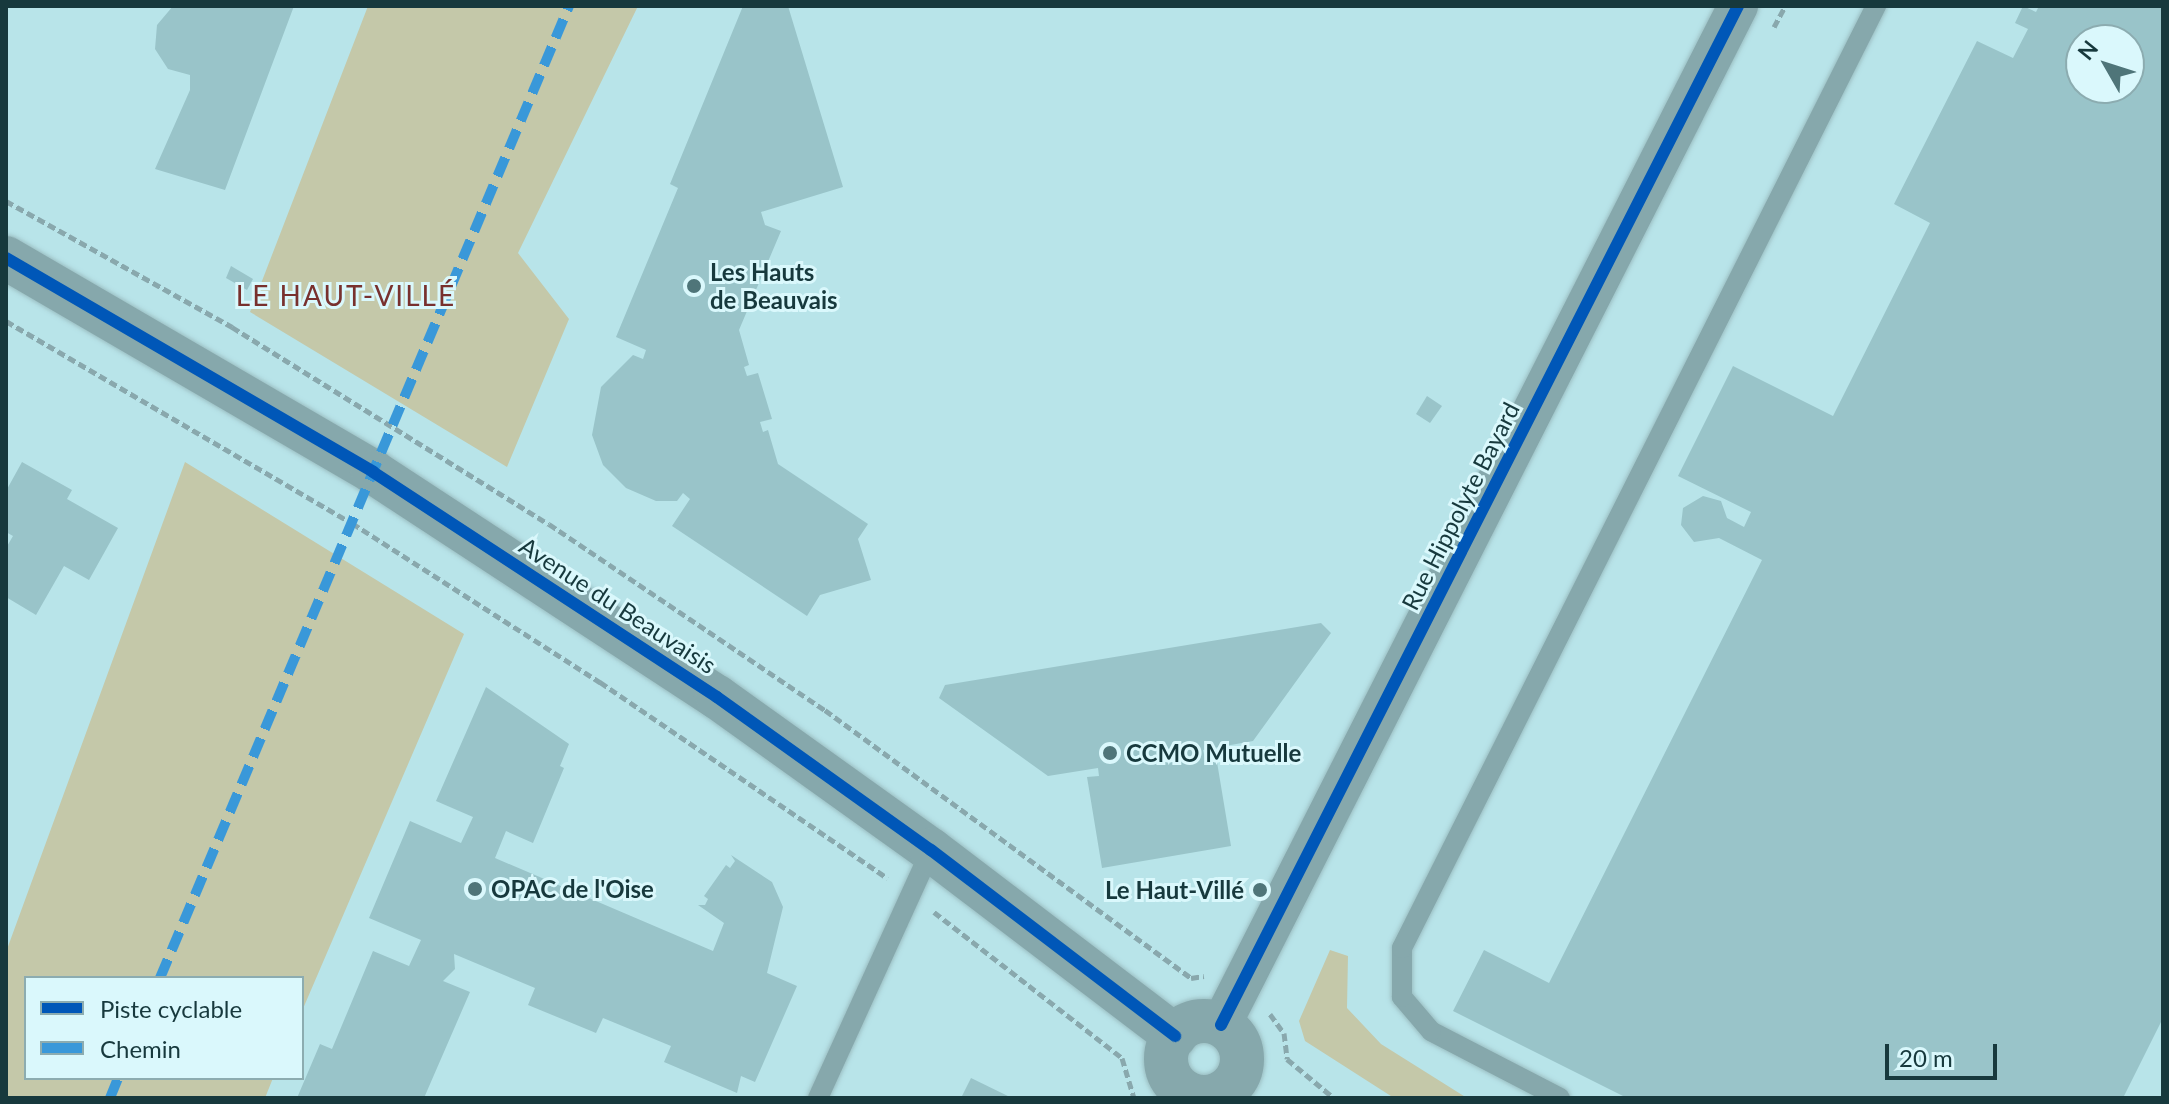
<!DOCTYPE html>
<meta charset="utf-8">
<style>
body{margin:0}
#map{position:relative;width:2169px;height:1104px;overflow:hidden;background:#b8e4e9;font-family:Lato,sans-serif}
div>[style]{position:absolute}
.green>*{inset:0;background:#c4c8a9}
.building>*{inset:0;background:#99c4c9}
.path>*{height:5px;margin-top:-2.5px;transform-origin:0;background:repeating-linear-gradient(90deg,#89a8ad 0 8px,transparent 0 12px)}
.roads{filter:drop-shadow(0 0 2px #9cbfc3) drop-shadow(0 0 2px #9cbfc3)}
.service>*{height:20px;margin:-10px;padding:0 10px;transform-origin:10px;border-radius:10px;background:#86a8ac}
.minor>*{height:40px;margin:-20px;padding:0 20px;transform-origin:20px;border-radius:20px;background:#86a8ac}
.tertiary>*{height:44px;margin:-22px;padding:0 22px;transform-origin:22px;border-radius:22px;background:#86a8ac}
.tertiary>.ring{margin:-22px;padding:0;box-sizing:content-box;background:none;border:44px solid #86a8ac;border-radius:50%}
.quiet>*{height:10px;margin-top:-5px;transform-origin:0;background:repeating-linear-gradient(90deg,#3998d9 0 20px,transparent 0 30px)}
.cycleway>*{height:12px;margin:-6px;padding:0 6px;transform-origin:6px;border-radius:6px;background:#0057b8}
.dots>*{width:22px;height:22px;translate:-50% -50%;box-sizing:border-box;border:4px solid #daf8fc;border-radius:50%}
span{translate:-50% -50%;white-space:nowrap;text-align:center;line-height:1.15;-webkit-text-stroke:6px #daf8fc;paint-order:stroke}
.poi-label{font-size:24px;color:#17393d;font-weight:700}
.left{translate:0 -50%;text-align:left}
.right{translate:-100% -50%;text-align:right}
.street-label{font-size:24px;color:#17393d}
.quarter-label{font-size:28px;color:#78312e;letter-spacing:2px}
.frame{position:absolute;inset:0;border:8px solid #17393d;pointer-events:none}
.legend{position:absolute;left:24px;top:976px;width:280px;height:104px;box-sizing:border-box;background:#daf8fc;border:2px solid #8cacb0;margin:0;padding:10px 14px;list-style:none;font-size:24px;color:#17393d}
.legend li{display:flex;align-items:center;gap:16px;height:40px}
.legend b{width:40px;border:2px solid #8cacb0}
.north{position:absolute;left:2065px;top:24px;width:80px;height:80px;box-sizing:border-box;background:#daf8fc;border:2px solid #8cacb0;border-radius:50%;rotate:309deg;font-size:22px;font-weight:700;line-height:32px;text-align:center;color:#17393d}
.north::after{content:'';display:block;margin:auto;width:28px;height:36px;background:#4f7579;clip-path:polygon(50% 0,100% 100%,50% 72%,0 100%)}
.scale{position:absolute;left:1885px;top:1044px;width:112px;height:36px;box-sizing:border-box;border:4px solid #17393d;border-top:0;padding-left:10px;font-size:24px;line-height:28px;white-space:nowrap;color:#17393d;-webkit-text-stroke:6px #daf8fc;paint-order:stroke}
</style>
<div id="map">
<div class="green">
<i style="clip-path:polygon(368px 6px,638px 6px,518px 253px,569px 319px,507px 467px,250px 312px)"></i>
<i style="clip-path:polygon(185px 462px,464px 634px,302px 1011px,302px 978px,26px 978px,26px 1078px,273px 1078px,265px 1098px,6px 1098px,6px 952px)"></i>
<i style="clip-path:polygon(1330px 950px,1348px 956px,1347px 1008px,1381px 1044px,1467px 1098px,1394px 1098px,1305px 1041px,1299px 1021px)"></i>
</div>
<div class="building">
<i style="clip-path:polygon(173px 6px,294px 6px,225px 190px,155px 169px,190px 90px,190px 75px,168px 69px,155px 49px,157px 25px)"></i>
<i style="clip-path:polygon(743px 6px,788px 6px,843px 187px,761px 212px,765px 225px,781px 231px,739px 330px,749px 365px,744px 367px,747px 376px,758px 373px,772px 419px,760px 422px,763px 432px,768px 430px,778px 464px,868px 524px,858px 539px,871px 580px,820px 595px,807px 616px,672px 526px,690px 499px,683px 493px,677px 501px,656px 501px,626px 488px,603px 465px,592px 435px,601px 387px,633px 355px,643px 359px,646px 350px,616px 337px,678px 188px,670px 184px)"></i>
<i style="clip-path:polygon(evenodd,2023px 6px,2036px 12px,2039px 6px,2163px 6px,2163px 1018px,2123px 1098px,1627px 1098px,1453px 1011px,1484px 950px,1549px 983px,1762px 560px,1719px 538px,1694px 542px,1681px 525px,1683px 508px,1703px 496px,1721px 501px,1727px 518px,1744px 527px,1751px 512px,1678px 476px,1733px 366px,1833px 416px,1930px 223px,1894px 204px,1977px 41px,2013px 58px,2028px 29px,2015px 23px,2023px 6px,2081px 40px,2129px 40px,2129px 88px,2081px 88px,2081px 40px)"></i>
<i style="clip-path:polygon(231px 266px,253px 279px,247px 290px,226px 278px)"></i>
<i style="clip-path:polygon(1427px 396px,1442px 406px,1430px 423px,1416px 414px)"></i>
<i style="clip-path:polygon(22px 462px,72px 490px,67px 499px,118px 528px,89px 580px,64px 566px,36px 615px,6px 597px,6px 548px,13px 536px,6px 532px,6px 491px)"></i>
<i style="clip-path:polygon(1321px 623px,1331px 633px,1253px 741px,1203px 750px,1205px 758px,1216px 756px,1231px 846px,1102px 868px,1087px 777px,1099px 776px,1098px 768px,1048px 776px,939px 698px,945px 685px)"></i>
<i style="clip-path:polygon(486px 687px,569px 744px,560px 766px,564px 768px,533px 843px,506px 831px,495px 858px,713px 951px,724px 923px,698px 905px,705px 905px,708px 899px,704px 896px,726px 865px,730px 868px,735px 861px,731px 855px,772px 882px,783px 907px,767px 973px,797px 986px,755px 1082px,741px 1076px,737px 1093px,664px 1062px,671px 1046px,603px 1018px,596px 1033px,528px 1005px,535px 988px,454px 954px,455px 969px,443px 981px,470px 992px,424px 1098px,297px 1098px,320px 1044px,332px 1049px,373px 951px,409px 966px,421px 940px,369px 918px,410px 821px,461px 843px,473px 817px,436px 801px)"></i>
<i style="clip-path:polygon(971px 1078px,1012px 1098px,961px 1098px)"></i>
</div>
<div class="path">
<i style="left:1774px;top:27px;width:24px;rotate:-62deg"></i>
<i style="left:6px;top:201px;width:259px;rotate:29.1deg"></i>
<i style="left:232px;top:327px;width:373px;rotate:31.9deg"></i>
<i style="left:549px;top:524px;width:333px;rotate:34deg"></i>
<i style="left:825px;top:710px;width:454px;rotate:36.2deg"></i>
<i style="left:1191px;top:978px;width:13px;rotate:-9deg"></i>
<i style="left:6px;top:321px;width:401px;rotate:30.3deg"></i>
<i style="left:352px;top:523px;width:295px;rotate:32.7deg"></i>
<i style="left:600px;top:682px;width:348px;rotate:34.3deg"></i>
<i style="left:934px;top:912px;width:238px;rotate:37.8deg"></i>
<i style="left:1122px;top:1058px;width:42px;rotate:73.3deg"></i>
<i style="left:1270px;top:1014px;width:24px;rotate:54deg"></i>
<i style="left:1284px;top:1033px;width:26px;rotate:83deg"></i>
<i style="left:1287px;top:1059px;width:61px;rotate:39.7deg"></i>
</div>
<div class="roads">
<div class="service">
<i style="left:818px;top:1098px;width:273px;rotate:-65.5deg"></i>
<i style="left:1560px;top:1098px;width:145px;rotate:-152.6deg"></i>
<i style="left:1431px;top:1031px;width:45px;rotate:-130.5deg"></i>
<i style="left:1402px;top:997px;width:49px;rotate:-90deg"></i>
<i style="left:1402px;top:948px;width:1055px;rotate:-63.29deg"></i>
</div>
<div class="minor">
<i style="left:1221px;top:1025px;width:1143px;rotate:-63.1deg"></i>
<i style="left:1187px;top:1098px;width:4px;rotate:-63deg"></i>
</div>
<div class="tertiary">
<i style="left:6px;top:258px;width:425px;rotate:30.2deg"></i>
<i style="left:373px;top:472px;width:411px;rotate:33.2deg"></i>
<i style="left:717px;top:697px;width:263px;rotate:35.6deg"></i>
<i style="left:931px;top:850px;width:307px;rotate:37.3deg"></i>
<i class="ring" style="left:1166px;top:1021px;width:32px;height:32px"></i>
</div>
</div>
<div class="quiet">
<i style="left:160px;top:978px;width:1055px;rotate:-67.18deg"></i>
<i style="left:110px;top:1098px;width:22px;rotate:-68deg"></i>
</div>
<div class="cycleway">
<i style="left:6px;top:258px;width:425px;rotate:30.2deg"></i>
<i style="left:373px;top:472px;width:411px;rotate:33.2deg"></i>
<i style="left:717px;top:697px;width:263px;rotate:35.6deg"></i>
<i style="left:931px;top:850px;width:307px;rotate:37.3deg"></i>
<i style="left:1221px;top:1025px;width:1143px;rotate:-63.1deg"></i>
</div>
<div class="dots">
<i style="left:694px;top:286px;background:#4f7579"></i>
<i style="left:1110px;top:753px;background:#4f7579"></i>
<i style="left:475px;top:889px;background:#4f7579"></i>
<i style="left:1260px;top:890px;background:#4f7579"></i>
</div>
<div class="poi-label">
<span class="left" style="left:710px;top:286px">Les Hauts<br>de Beauvais</span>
<span class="left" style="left:1126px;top:753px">CCMO Mutuelle</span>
<span class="left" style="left:491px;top:889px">OPAC de l'Oise</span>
<span class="right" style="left:1244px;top:890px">Le Haut-Villé</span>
</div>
<div class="street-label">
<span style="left:1460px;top:506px;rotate:-63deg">Rue Hippolyte Bayard</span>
<span style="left:618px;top:605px;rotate:33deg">Avenue du Beauvaisis</span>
</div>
<div class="quarter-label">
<span style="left:346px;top:295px">LE HAUT-VILLÉ</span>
</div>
<div class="frame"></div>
<ul class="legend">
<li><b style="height:10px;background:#0057b8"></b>Piste cyclable</li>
<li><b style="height:10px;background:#3998d9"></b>Chemin</li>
</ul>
<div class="north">N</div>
<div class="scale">20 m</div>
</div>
